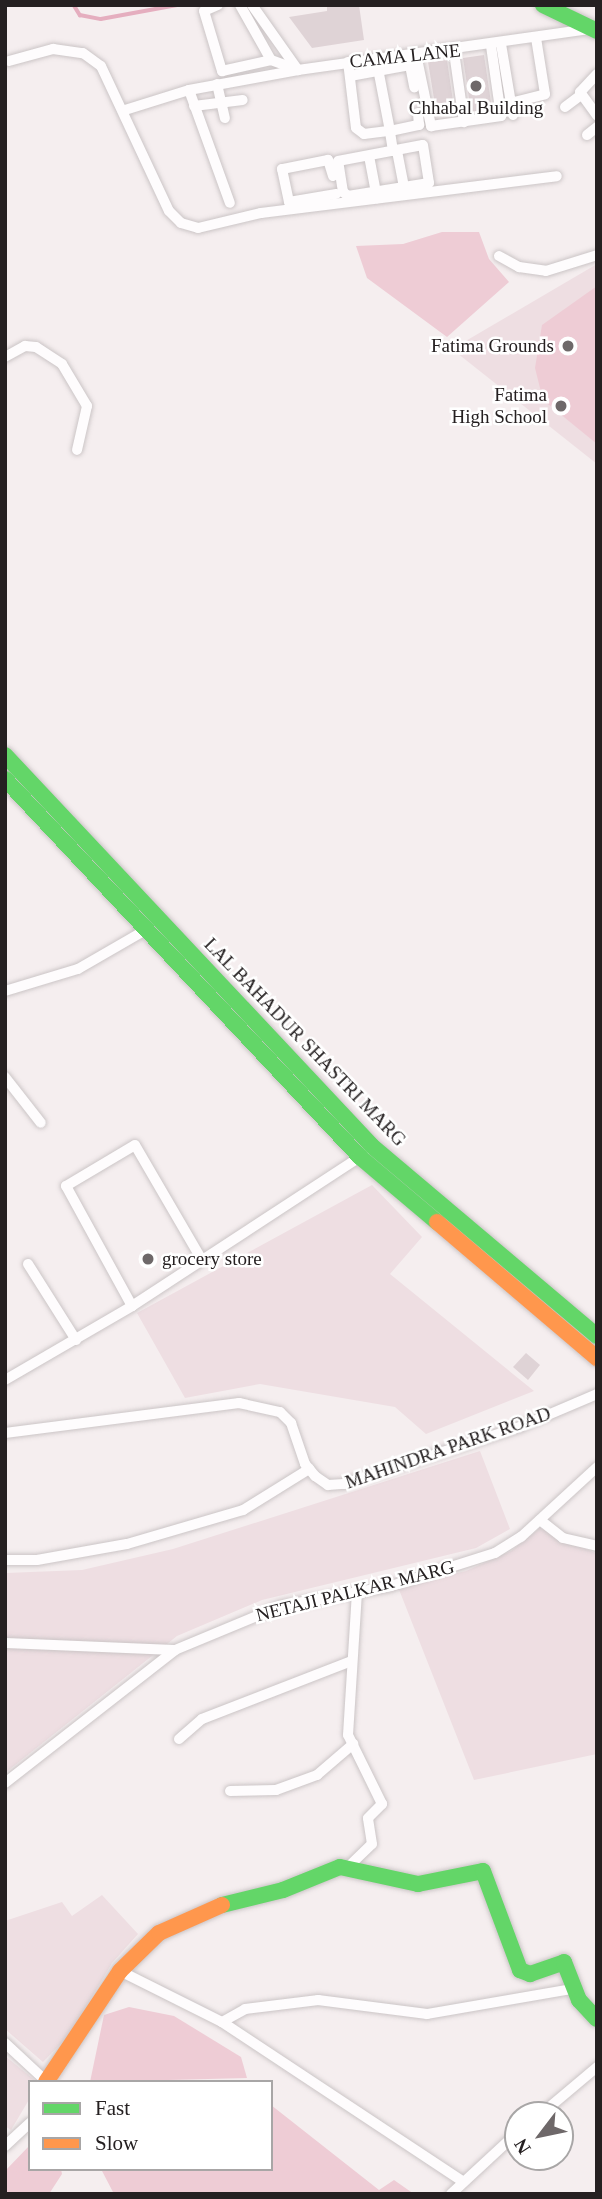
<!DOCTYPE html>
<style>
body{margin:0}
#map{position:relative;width:602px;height:2199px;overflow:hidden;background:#f5eeef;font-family:Georgia,serif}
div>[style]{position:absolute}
.built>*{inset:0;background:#eedee2}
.green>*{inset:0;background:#eeccd5}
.stream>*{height:3.5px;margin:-1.75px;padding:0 1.75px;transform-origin:1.75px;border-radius:1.75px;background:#e5aebf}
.building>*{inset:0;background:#dfd3d6}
.roads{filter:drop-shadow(0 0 2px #cbc5c6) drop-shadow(0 0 2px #cbc5c6)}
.street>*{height:10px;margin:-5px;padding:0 5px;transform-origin:5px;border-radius:5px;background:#fefcfd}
.fast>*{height:16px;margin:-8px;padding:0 8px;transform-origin:8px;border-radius:8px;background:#63d668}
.slow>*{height:16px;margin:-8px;padding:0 8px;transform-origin:8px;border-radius:8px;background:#ff974d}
.dots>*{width:19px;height:19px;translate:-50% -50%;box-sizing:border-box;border:4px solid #fff;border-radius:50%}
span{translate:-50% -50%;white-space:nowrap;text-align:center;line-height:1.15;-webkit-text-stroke:5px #fff;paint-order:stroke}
.street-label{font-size:19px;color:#252021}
.poi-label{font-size:19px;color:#252021}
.right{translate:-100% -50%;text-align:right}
.left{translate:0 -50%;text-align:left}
.frame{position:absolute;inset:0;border:7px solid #252021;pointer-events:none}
.legend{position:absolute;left:28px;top:2080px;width:245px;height:91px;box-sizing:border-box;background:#fff;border:2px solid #a8a6a6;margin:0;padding:9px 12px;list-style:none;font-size:21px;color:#252021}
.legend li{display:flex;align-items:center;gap:14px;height:35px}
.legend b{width:35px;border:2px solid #a8a6a6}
.north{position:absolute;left:504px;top:2101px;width:70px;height:70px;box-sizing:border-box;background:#fff;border:2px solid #a8a6a6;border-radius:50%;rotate:238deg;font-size:19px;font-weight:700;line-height:28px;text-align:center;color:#252021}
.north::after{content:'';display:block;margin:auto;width:24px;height:32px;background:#6e6869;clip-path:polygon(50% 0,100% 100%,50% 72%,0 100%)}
</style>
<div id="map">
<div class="built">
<i style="clip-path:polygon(597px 264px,597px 464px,452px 349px)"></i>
<i style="clip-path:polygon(372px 1185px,422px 1237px,390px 1274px,534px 1391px,426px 1434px,395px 1407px,260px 1384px,185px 1398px,137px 1313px)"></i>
<i style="clip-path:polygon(480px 1451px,510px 1529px,476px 1548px,262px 1600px,177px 1636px,5px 1773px,5px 1573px,82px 1570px,173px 1549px)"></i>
<i style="clip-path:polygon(540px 1528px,597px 1554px,597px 1754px,474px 1780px,398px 1587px,466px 1571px,511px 1551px)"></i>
<i style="clip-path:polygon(102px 1895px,138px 1934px,112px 1963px,69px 2035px,43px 2062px,5px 2029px,5px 1921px,62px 1902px,72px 1916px)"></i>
<i style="clip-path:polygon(5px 2056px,37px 2082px,30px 2082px,30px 2098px,11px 2130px,5px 2126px)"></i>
</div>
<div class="green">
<i style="clip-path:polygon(442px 232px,479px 232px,489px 259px,509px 282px,447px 337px,367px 278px,356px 246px,403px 244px)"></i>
<i style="clip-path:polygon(597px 286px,597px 444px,543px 400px,535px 368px,542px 325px)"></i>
<i style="clip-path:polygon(129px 2007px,174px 2016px,241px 2057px,247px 2078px,90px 2082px,104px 2015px)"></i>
<i style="clip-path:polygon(271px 2105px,379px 2190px,394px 2180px,414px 2194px,114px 2194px,101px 2169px,271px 2169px)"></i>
<i style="clip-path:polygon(30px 2145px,30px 2169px,61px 2169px,62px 2174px,49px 2194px,5px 2194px,5px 2171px)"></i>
</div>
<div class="stream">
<i style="left:74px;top:5px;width:12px;rotate:59deg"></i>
<i style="left:80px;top:15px;width:21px;rotate:11deg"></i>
<i style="left:101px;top:19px;width:77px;rotate:-10.4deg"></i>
</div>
<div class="building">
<i style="clip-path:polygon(327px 5px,359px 5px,364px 40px,312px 48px,289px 17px,327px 11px)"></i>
<i style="clip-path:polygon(484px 55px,492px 109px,471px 112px,463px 58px)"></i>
<i style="clip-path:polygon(447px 60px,455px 115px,437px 117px,428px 62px)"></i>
<i style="clip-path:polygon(526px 1353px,540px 1365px,528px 1380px,513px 1367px)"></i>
</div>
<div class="roads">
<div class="street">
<i style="left:218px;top:5px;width:15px;rotate:157deg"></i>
<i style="left:204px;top:11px;width:63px;rotate:73.3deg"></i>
<i style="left:222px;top:71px;width:50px;rotate:-12.7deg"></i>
<i style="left:271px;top:60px;width:27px;rotate:20deg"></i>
<i style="left:240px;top:5px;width:63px;rotate:60.6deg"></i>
<i style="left:252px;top:5px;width:80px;rotate:54.7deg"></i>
<i style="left:501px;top:44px;width:72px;rotate:80.4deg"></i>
<i style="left:416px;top:54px;width:74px;rotate:78.2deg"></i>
<i style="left:431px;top:126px;width:71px;rotate:-8.1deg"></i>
<i style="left:501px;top:116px;width:71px;rotate:-98.1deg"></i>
<i style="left:408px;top:55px;width:33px;rotate:79deg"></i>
<i style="left:455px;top:59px;width:64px;rotate:81.9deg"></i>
<i style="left:9px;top:61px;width:46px;rotate:-15.3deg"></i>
<i style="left:53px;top:49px;width:30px;rotate:8deg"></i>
<i style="left:83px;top:53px;width:22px;rotate:36deg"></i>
<i style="left:101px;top:66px;width:160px;rotate:64.9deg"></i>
<i style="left:169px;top:211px;width:17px;rotate:45deg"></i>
<i style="left:181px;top:223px;width:18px;rotate:16deg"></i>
<i style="left:198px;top:228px;width:65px;rotate:-13.4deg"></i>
<i style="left:261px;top:213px;width:298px;rotate:-7.1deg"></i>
<i style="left:348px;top:62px;width:66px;rotate:83.1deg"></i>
<i style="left:356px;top:128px;width:10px;rotate:37deg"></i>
<i style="left:364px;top:134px;width:26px;rotate:-7deg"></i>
<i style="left:390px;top:131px;width:74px;rotate:-100.9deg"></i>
<i style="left:597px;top:74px;width:25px;rotate:133deg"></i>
<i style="left:580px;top:92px;width:29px;rotate:54deg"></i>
<i style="left:350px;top:76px;width:61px;rotate:-10.4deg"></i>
<i style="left:217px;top:84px;width:35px;rotate:77deg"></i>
<i style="left:189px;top:90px;width:120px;rotate:70.1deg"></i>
<i style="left:510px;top:103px;width:36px;rotate:-14deg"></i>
<i style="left:545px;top:94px;width:57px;rotate:-99.1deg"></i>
<i style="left:194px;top:106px;width:49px;rotate:-7deg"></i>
<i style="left:565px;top:107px;width:20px;rotate:-37deg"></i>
<i style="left:125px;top:110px;width:67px;rotate:-17.4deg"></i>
<i style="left:189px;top:90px;width:111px;rotate:-10.4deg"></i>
<i style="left:298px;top:70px;width:296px;rotate:-8deg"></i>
<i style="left:587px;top:135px;width:13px;rotate:-39deg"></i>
<i style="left:423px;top:145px;width:38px;rotate:81deg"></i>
<i style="left:429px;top:183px;width:82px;rotate:170.9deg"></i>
<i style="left:348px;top:196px;width:6px;rotate:-141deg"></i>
<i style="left:343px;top:192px;width:31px;rotate:-99deg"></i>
<i style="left:338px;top:161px;width:86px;rotate:-10.7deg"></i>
<i style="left:393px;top:151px;width:20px;rotate:-99deg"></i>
<i style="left:390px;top:131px;width:30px;rotate:-12deg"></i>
<i style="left:419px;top:125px;width:12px;rotate:-95deg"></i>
<i style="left:397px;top:151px;width:42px;rotate:79deg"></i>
<i style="left:369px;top:156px;width:43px;rotate:79.2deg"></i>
<i style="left:333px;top:176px;width:17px;rotate:-107deg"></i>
<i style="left:328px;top:160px;width:47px;rotate:168.9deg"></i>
<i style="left:282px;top:169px;width:34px;rotate:78deg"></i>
<i style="left:289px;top:202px;width:48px;rotate:-9.7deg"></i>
<i style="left:499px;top:256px;width:23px;rotate:29deg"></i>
<i style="left:519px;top:267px;width:27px;rotate:8deg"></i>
<i style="left:546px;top:271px;width:53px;rotate:-17.4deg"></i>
<i style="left:5px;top:357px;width:23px;rotate:-29deg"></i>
<i style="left:25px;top:346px;width:11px;rotate:5deg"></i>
<i style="left:36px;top:347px;width:31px;rotate:33deg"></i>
<i style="left:62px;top:364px;width:49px;rotate:59.2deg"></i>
<i style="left:87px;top:406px;width:45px;rotate:102.8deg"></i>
<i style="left:5px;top:991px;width:76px;rotate:-16.8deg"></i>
<i style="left:78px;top:969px;width:82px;rotate:-30deg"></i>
<i style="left:5px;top:1077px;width:58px;rotate:52deg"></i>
<i style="left:28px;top:1264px;width:90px;rotate:57.7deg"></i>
<i style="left:132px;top:1306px;width:137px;rotate:-118.8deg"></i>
<i style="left:66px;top:1186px;width:80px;rotate:-30.7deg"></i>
<i style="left:135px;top:1145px;width:133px;rotate:59.8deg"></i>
<i style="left:5px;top:1380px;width:147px;rotate:-30.2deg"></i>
<i style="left:132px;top:1306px;width:277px;rotate:-33.2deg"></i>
<i style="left:5px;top:1433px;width:236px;rotate:-7.3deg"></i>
<i style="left:239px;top:1403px;width:42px;rotate:12.4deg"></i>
<i style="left:280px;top:1412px;width:16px;rotate:45deg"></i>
<i style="left:291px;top:1423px;width:43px;rotate:71.1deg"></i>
<i style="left:305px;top:1464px;width:16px;rotate:50deg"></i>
<i style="left:315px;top:1476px;width:16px;rotate:35deg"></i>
<i style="left:328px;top:1485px;width:16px;rotate:-4deg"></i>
<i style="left:344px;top:1484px;width:187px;rotate:-18deg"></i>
<i style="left:522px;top:1426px;width:82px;rotate:-23.1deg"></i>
<i style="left:540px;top:1520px;width:29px;rotate:38deg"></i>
<i style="left:563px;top:1538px;width:35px;rotate:13deg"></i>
<i style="left:5px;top:1560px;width:32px"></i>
<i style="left:37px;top:1560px;width:91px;rotate:-10.1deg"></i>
<i style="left:127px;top:1544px;width:121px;rotate:-16.3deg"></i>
<i style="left:243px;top:1510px;width:78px;rotate:-31.8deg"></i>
<i style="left:5px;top:1643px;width:170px;rotate:2.4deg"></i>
<i style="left:179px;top:1739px;width:30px;rotate:-41deg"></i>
<i style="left:202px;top:1719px;width:158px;rotate:-21.2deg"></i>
<i style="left:5px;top:1783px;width:216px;rotate:-38deg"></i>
<i style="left:175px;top:1650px;width:115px;rotate:-22.5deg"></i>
<i style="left:281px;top:1606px;width:112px;rotate:-10.3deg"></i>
<i style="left:391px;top:1586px;width:109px;rotate:-17.6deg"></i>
<i style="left:495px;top:1553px;width:31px;rotate:-32deg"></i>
<i style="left:521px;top:1537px;width:103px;rotate:-42.6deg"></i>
<i style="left:230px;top:1791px;width:46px;rotate:-1.2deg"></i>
<i style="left:276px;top:1790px;width:44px;rotate:-20.1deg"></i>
<i style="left:317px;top:1775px;width:48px;rotate:-40.7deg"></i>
<i style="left:348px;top:1867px;width:33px;rotate:-44deg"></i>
<i style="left:372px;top:1844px;width:26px;rotate:-99deg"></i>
<i style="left:368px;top:1818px;width:20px;rotate:-45deg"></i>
<i style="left:382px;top:1804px;width:77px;rotate:-116.2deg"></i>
<i style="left:348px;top:1735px;width:143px;rotate:-86.4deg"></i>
<i style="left:120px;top:1971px;width:114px;rotate:26.6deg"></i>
<i style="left:222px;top:2022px;width:288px;rotate:33.5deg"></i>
<i style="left:222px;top:2022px;width:26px;rotate:-29deg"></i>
<i style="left:245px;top:2009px;width:74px;rotate:-7deg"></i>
<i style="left:318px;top:2000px;width:110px;rotate:7.3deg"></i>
<i style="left:427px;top:2014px;width:147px;rotate:-9.8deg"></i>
<i style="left:5px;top:2043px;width:56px;rotate:42.8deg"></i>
<i style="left:540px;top:2115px;width:75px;rotate:-40.1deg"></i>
<i style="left:5px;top:2146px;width:34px;rotate:-43deg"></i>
<i style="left:451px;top:2194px;width:91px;rotate:-42.8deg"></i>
</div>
<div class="fast">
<i style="left:543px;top:5px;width:60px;rotate:25.7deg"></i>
<i style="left:5px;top:755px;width:536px;rotate:46.81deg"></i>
<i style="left:372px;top:1146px;width:294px;rotate:40.2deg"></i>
<i style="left:5px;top:779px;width:519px;rotate:46.8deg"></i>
<i style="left:360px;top:1157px;width:101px;rotate:40.2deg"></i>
<i style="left:222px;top:1905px;width:63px;rotate:-13.8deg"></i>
<i style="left:283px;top:1890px;width:61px;rotate:-22deg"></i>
<i style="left:340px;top:1867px;width:80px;rotate:12.3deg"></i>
<i style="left:418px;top:1884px;width:66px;rotate:-11.3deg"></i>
<i style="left:483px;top:1871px;width:106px;rotate:69.5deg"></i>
<i style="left:520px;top:1970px;width:11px;rotate:22deg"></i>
<i style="left:530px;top:1974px;width:36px;rotate:-19deg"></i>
<i style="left:564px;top:1962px;width:41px;rotate:68.5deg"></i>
<i style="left:579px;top:2000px;width:26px;rotate:47deg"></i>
</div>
<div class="slow">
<i style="left:437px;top:1222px;width:210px;rotate:40.4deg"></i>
<i style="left:46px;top:2082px;width:133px;rotate:-56.3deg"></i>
<i style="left:120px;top:1971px;width:54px;rotate:-44.3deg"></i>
<i style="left:159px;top:1933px;width:69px;rotate:-24deg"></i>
</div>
</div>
<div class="dots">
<i style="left:476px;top:86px;background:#6e6869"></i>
<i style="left:568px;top:346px;background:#6e6869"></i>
<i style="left:561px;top:406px;background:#6e6869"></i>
<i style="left:148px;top:1259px;background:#6e6869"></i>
</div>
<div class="street-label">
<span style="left:405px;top:56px;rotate:-6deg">CAMA LANE</span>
<span style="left:305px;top:1042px;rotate:46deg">LAL BAHADUR SHASTRI MARG</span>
<span style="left:448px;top:1448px;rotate:-19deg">MAHINDRA PARK ROAD</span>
<span style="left:355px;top:1591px;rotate:-14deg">NETAJI PALKAR MARG</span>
</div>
<div class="poi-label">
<span style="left:476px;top:108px">Chhabal Building</span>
<span class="right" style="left:554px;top:346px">Fatima Grounds</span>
<span class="right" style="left:547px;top:406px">Fatima<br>High School</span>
<span class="left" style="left:162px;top:1259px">grocery store</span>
</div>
<div class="frame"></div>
<ul class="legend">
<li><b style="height:9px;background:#63d668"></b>Fast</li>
<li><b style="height:9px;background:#ff974d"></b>Slow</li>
</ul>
<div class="north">N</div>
</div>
